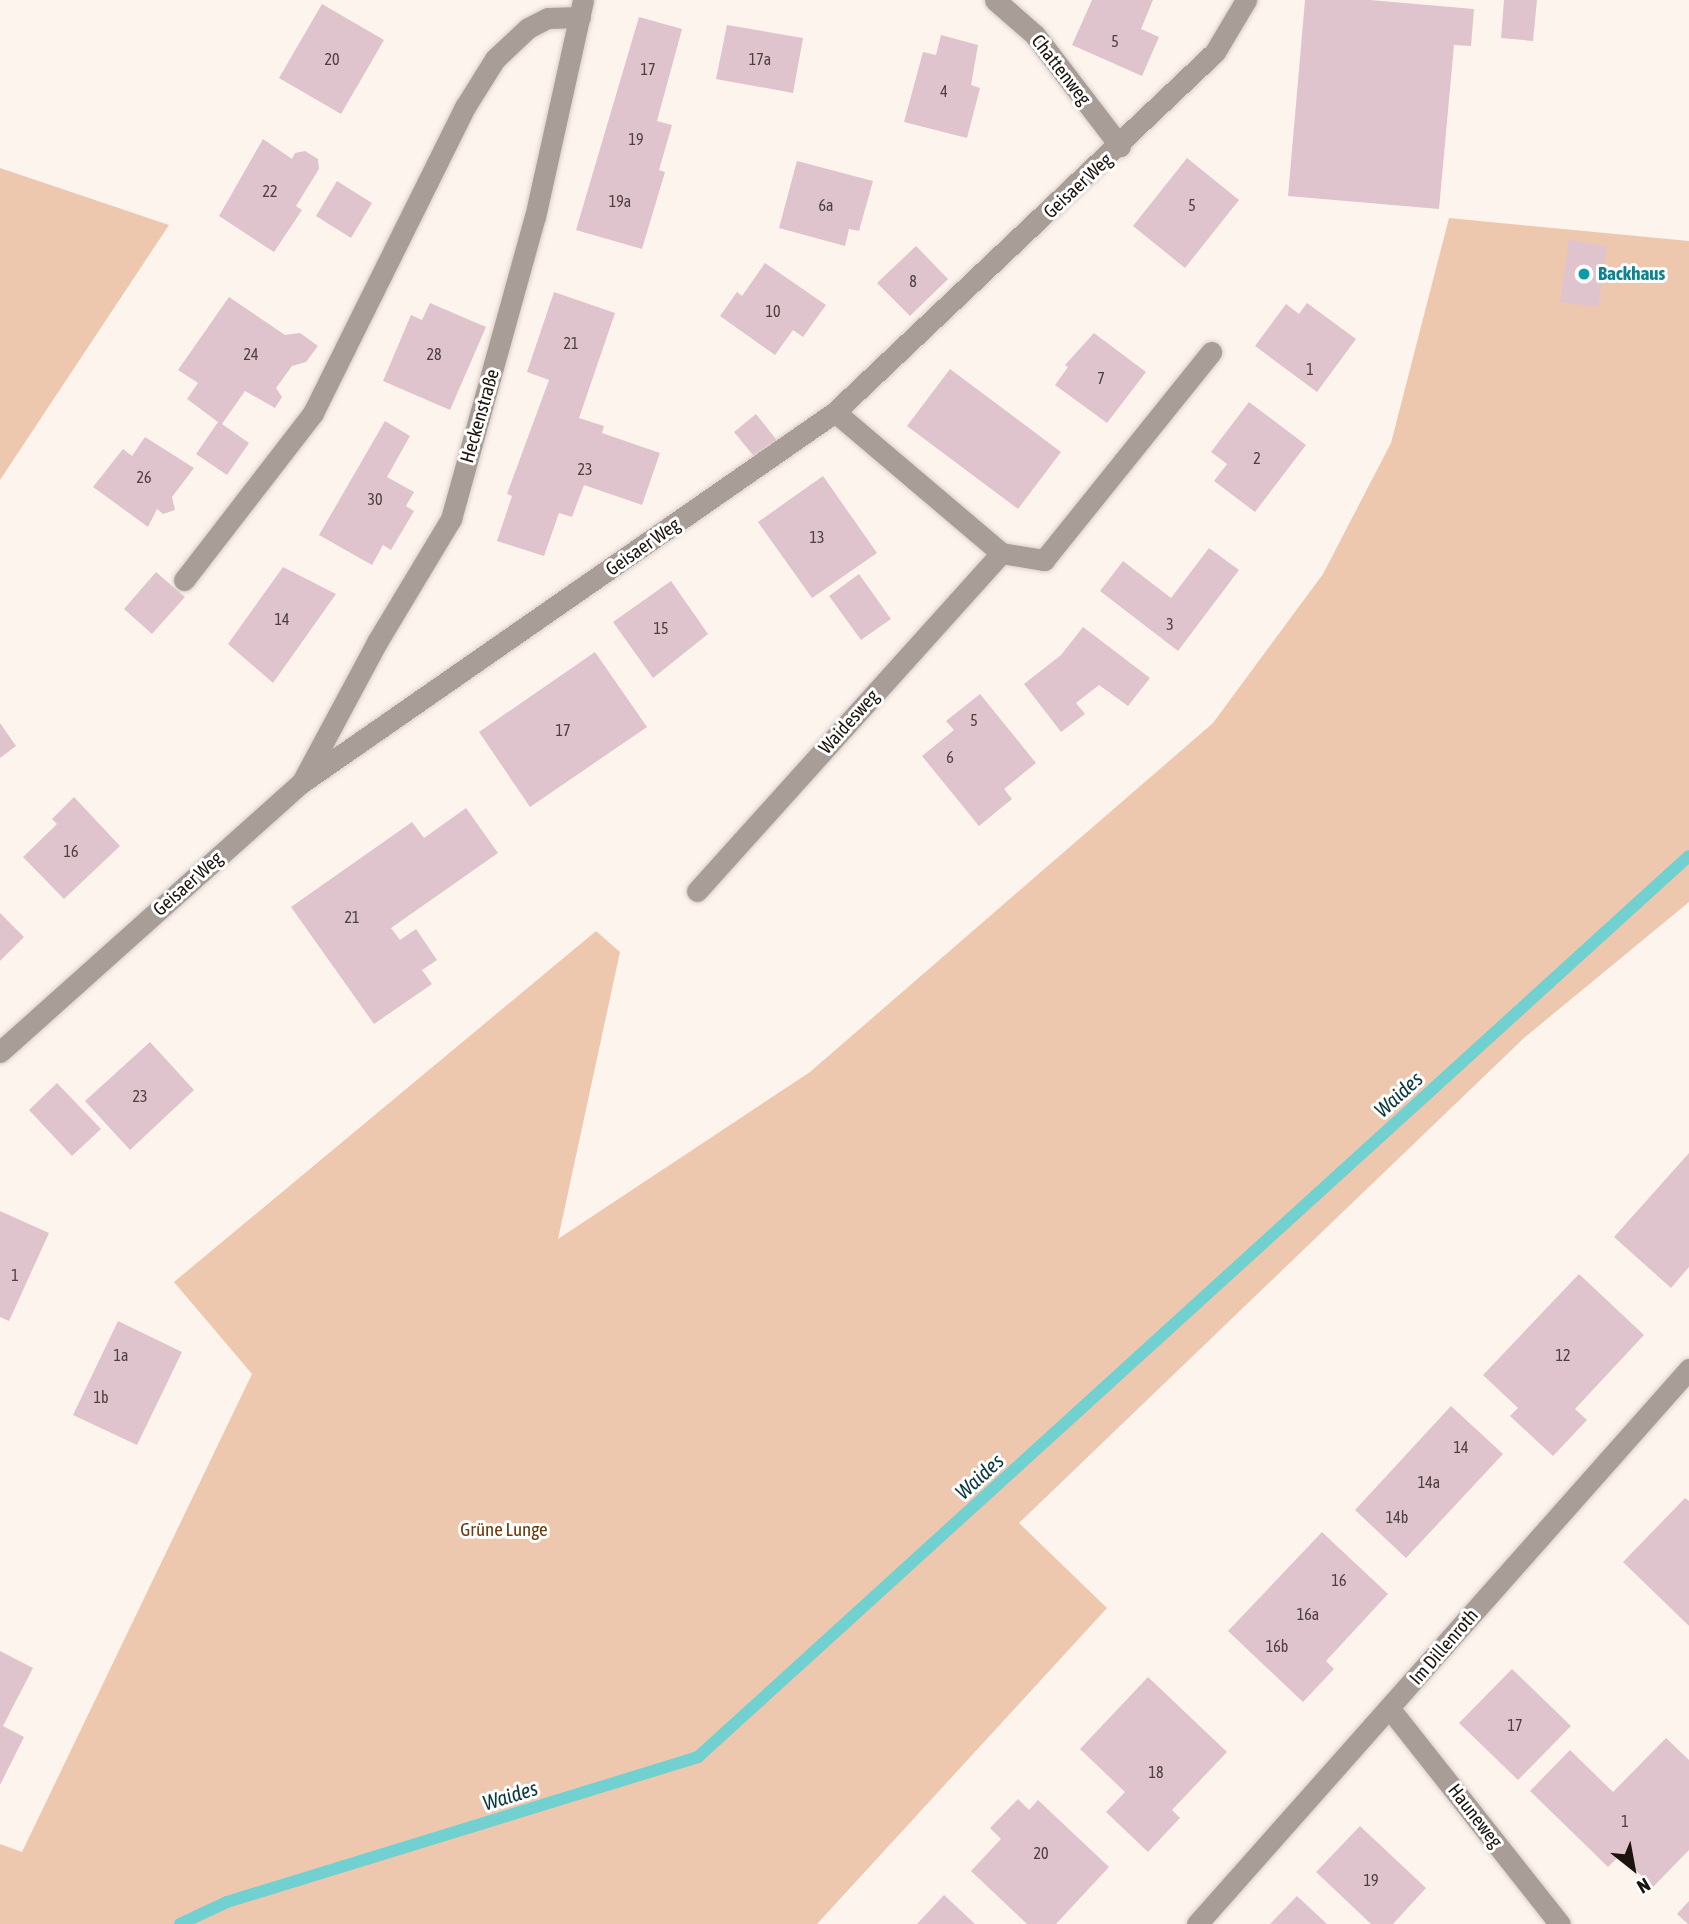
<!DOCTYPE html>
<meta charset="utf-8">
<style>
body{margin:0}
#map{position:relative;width:1689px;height:1924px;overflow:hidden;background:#fef4ee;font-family:"Asap Condensed",sans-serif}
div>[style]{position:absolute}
.green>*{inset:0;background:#eec7af}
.stream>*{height:12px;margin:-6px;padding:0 6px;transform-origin:6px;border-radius:6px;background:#71d0d0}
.building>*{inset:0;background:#dfc4cd}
.roads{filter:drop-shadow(0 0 2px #dad0ca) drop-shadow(0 0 2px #dad0ca)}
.street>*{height:21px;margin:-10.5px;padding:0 10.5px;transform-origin:10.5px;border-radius:10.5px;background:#a89d97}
.dots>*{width:19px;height:19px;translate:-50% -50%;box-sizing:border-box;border:4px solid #fff;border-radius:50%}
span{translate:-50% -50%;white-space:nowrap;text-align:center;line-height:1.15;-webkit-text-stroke:6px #fff;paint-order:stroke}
.number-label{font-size:16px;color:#4d403e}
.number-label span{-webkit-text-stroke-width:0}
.street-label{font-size:19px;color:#1c140e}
.culture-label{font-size:19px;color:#0d838f;font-weight:700}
.left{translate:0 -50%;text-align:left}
.park-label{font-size:19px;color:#703708}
.water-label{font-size:21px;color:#0a3939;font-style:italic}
.north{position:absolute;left:1598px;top:1833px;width:70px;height:70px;-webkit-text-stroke:5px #fff;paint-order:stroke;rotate:149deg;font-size:19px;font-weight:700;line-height:28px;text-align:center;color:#1c140e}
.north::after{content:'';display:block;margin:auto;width:24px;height:32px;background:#1c140e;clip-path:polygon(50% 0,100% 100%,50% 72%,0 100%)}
</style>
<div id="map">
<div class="green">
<i style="clip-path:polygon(0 168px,169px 225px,0 480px)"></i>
<i style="clip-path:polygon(1449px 218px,1689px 241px,1689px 902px,1524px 1038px,1019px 1523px,1107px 1608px,817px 1924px,0 1924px,0 1844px,22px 1852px,252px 1374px,174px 1282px,596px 931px,620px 952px,558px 1239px,810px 1072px,1213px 723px,1323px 574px,1391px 443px)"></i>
</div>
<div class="stream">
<i style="left:180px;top:1924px;width:52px;rotate:-25.1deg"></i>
<i style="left:227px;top:1902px;width:493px;rotate:-17.1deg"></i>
<i style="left:698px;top:1757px;width:1339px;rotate:-42.28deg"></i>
</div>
<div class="building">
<i style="clip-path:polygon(1092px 0,1153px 0,1141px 29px,1159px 37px,1142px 76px,1072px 45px)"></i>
<i style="clip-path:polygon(1305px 0,1370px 0,1474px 9px,1471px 46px,1454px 45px,1439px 209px,1288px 196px)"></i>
<i style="clip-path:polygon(1504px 0,1537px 0,1533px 41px,1501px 38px)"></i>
<i style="clip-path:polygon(322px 4px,384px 40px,341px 114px,279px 78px)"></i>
<i style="clip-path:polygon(639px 17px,682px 29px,657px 121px,672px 125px,659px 170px,665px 172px,642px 249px,576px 230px)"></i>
<i style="clip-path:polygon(727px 25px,803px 38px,793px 93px,716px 79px)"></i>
<i style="clip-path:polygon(941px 35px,978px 45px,971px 85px,980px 88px,967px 138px,904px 122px,923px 52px,936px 55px)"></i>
<i style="clip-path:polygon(263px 139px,292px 159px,295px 153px,305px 151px,318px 159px,319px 169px,296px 206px,302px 210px,274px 252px,219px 216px)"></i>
<i style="clip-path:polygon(1187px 158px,1239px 200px,1185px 268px,1133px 226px)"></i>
<i style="clip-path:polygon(797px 161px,873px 181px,859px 231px,849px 229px,845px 246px,779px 228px)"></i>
<i style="clip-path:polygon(337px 181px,372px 203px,351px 238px,316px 216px)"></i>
<i style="clip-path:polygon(1569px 240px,1607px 246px,1598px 307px,1560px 302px)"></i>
<i style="clip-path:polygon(916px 246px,948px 279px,910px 316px,877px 283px)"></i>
<i style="clip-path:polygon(765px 263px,826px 305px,803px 337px,793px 330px,775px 355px,720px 316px,737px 292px,742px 296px)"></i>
<i style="clip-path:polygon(554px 292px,615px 313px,579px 418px,604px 426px,602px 433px,660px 453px,642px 505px,584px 485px,572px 517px,559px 513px,544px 556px,497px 541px,512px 496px,507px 494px,549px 380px,527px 372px)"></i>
<i style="clip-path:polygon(229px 297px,285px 335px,300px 333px,318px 346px,306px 362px,292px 366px,276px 388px,282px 397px,275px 408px,245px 391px,222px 424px,249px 443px,227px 475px,196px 454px,218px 422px,187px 399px,198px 383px,178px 370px)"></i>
<i style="clip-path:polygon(430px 303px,486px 327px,450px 410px,383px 381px,411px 315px,422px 320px)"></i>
<i style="clip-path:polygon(1307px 303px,1356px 339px,1317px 392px,1255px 346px,1286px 304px,1299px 314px)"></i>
<i style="clip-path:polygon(1094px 333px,1146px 372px,1107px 423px,1055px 385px,1068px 367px,1065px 365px)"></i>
<i style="clip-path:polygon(950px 369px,1061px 452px,1018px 509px,907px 426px)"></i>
<i style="clip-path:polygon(1249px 402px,1306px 445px,1255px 512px,1214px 481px,1227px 464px,1211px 452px)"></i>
<i style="clip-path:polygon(756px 414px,779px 443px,757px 460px,734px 432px)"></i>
<i style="clip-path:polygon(385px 421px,410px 436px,387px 477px,414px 492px,406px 506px,414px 511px,391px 550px,383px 545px,372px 565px,319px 535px)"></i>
<i style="clip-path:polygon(145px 437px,194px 468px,172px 497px,175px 510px,163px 514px,157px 509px,148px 527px,93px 487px,123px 449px,132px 456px)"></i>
<i style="clip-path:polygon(823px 476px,877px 553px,812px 598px,758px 522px)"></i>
<i style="clip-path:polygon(1209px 548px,1239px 570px,1178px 651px,1100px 591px,1123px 561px,1171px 598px)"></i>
<i style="clip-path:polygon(283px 567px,336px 594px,273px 683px,228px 644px)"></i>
<i style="clip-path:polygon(156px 572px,185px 597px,152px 634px,124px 609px)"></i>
<i style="clip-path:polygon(859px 574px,891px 619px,861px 640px,829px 596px)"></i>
<i style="clip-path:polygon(671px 581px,708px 634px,653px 678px,613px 622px)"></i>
<i style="clip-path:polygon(1083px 627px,1150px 678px,1128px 706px,1099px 685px,1076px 703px,1085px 714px,1061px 732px,1024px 684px,1061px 655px)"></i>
<i style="clip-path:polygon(595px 652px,647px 727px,530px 807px,479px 732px)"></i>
<i style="clip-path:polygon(980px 694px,1036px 763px,1004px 789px,1012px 799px,979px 826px,922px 756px,954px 730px,946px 721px)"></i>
<i style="clip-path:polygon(0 723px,16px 746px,0 758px)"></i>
<i style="clip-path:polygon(74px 797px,120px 846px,64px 899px,23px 857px,57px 824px,52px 819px)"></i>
<i style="clip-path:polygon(466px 808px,498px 853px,391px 928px,400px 940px,416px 929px,437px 960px,422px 970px,432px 984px,374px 1024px,291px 907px,412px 822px,424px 838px)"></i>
<i style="clip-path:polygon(0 913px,24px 937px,0 961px)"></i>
<i style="clip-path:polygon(150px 1042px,194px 1090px,130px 1150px,85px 1101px)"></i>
<i style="clip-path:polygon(57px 1083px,101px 1129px,72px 1156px,29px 1110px)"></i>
<i style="clip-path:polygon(1689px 1153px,1689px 1267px,1671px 1288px,1614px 1237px)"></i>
<i style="clip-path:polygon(0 1211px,49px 1233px,9px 1321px,0 1317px)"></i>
<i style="clip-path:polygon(1579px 1274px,1644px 1335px,1575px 1409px,1587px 1420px,1553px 1456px,1510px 1416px,1518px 1408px,1483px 1375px)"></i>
<i style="clip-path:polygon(118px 1321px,182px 1352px,137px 1445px,73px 1415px)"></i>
<i style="clip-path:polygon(1451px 1406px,1503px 1454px,1406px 1558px,1355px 1510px)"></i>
<i style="clip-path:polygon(1685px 1498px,1689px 1501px,1689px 1626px,1623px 1562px)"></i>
<i style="clip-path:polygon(1322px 1532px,1388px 1594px,1326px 1661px,1334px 1669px,1303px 1702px,1228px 1631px)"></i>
<i style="clip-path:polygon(0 1651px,33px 1668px,3px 1726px,24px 1737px,0 1785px)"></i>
<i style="clip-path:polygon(1512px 1669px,1571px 1726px,1518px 1780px,1459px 1723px)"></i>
<i style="clip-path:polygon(1148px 1677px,1227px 1752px,1172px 1810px,1180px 1818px,1148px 1852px,1106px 1812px,1125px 1792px,1080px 1749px)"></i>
<i style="clip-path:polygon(1666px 1738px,1689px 1760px,1689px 1850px,1653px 1887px,1620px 1855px,1608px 1867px,1530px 1791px,1570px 1750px,1613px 1792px)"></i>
<i style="clip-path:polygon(1018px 1799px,1029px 1810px,1038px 1800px,1109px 1867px,1056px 1924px,1027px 1924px,971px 1871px,1001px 1839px,990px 1828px)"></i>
<i style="clip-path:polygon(1360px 1826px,1426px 1888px,1393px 1924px,1371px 1924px,1316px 1872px)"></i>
<i style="clip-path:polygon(944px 1895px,975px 1924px,917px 1924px)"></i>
<i style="clip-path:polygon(1297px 1896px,1327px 1924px,1270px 1924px)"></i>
<i style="clip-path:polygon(1689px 1901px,1689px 1924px,1688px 1924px,1677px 1914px)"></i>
</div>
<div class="roads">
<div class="street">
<i style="left:995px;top:0;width:53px;rotate:41.2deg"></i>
<i style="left:1035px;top:35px;width:140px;rotate:52.6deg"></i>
<i style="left:835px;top:412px;width:218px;rotate:40.3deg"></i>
<i style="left:1001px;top:553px;width:44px;rotate:9.2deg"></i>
<i style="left:1044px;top:560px;width:267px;rotate:-51.2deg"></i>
<i style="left:184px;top:580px;width:211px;rotate:-52.3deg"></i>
<i style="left:313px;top:413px;width:342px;rotate:-63.6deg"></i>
<i style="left:465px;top:107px;width:57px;rotate:-58deg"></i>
<i style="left:495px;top:59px;width:45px;rotate:-43.2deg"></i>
<i style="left:528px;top:28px;width:22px;rotate:-27deg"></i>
<i style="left:548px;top:18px;width:32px;rotate:-2deg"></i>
<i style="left:302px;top:782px;width:159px;rotate:-61.8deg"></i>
<i style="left:377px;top:642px;width:144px;rotate:-59deg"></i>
<i style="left:451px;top:519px;width:313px;rotate:-74.5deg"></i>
<i style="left:535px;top:217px;width:222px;rotate:-77.5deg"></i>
<i style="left:697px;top:891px;width:455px;rotate:-48deg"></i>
<i style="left:0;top:1052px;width:404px;rotate:-41.8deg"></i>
<i style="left:301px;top:783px;width:650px;rotate:-34.79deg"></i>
<i style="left:835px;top:412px;width:523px;rotate:-43.45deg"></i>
<i style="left:1215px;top:52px;width:61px;rotate:-59.2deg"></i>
<i style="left:1390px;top:1709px;width:274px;rotate:51.7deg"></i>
<i style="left:1197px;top:1924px;width:742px;rotate:-48.44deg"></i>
</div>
</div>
<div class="dots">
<i style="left:1584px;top:274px;background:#0f9aa8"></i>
</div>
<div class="number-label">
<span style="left:1115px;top:41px">5</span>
<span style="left:332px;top:59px">20</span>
<span style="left:760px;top:59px">17a</span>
<span style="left:648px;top:69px">17</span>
<span style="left:944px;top:91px">4</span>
<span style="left:636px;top:139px">19</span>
<span style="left:270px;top:191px">22</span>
<span style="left:620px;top:201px">19a</span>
<span style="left:826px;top:205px">6a</span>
<span style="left:1192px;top:205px">5</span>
<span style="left:913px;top:281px">8</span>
<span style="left:773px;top:311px">10</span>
<span style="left:571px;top:343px">21</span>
<span style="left:251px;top:354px">24</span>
<span style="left:434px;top:354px">28</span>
<span style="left:1310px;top:369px">1</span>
<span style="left:1101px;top:378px">7</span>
<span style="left:1257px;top:458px">2</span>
<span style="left:585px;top:469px">23</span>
<span style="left:144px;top:477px">26</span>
<span style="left:375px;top:499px">30</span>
<span style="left:817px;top:537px">13</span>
<span style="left:282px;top:619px">14</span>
<span style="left:1170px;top:624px">3</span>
<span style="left:661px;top:628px">15</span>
<span style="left:974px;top:720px">5</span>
<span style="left:563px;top:730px">17</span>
<span style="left:950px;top:757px">6</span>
<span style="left:71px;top:851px">16</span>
<span style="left:352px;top:917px">21</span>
<span style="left:140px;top:1096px">23</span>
<span style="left:15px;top:1275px">1</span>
<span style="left:121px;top:1355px">1a</span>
<span style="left:1563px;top:1355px">12</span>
<span style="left:101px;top:1397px">1b</span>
<span style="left:1461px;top:1447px">14</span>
<span style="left:1429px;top:1482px">14a</span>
<span style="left:1397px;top:1517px">14b</span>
<span style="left:1339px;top:1580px">16</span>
<span style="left:1308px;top:1614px">16a</span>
<span style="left:1277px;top:1646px">16b</span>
<span style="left:1515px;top:1725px">17</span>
<span style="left:1156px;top:1772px">18</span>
<span style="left:1625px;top:1821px">1</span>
<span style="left:1041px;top:1853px">20</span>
<span style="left:1371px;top:1880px">19</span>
</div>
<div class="street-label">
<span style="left:1061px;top:70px;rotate:52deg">Chattenweg</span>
<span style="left:1078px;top:186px;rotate:-43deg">Geisaer Weg</span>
<span style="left:480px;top:416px;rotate:-74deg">Heckenstraße</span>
<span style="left:643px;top:547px;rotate:-35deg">Geisaer Weg</span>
<span style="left:849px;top:722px;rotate:-48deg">Waidesweg</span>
<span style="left:188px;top:884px;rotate:-42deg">Geisaer Weg</span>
<span style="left:1444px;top:1647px;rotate:-49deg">Im Dillenroth</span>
<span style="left:1475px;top:1816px;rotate:52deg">Hauneweg</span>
</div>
<div class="culture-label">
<span class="left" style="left:1598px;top:274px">Backhaus</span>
</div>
<div class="park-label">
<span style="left:504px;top:1530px">Grüne Lunge</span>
</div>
<div class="water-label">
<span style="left:1398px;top:1094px;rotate:-42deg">Waides</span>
<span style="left:979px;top:1476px;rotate:-42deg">Waides</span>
<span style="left:510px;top:1795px;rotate:-17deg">Waides</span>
</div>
<div class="north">N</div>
</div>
